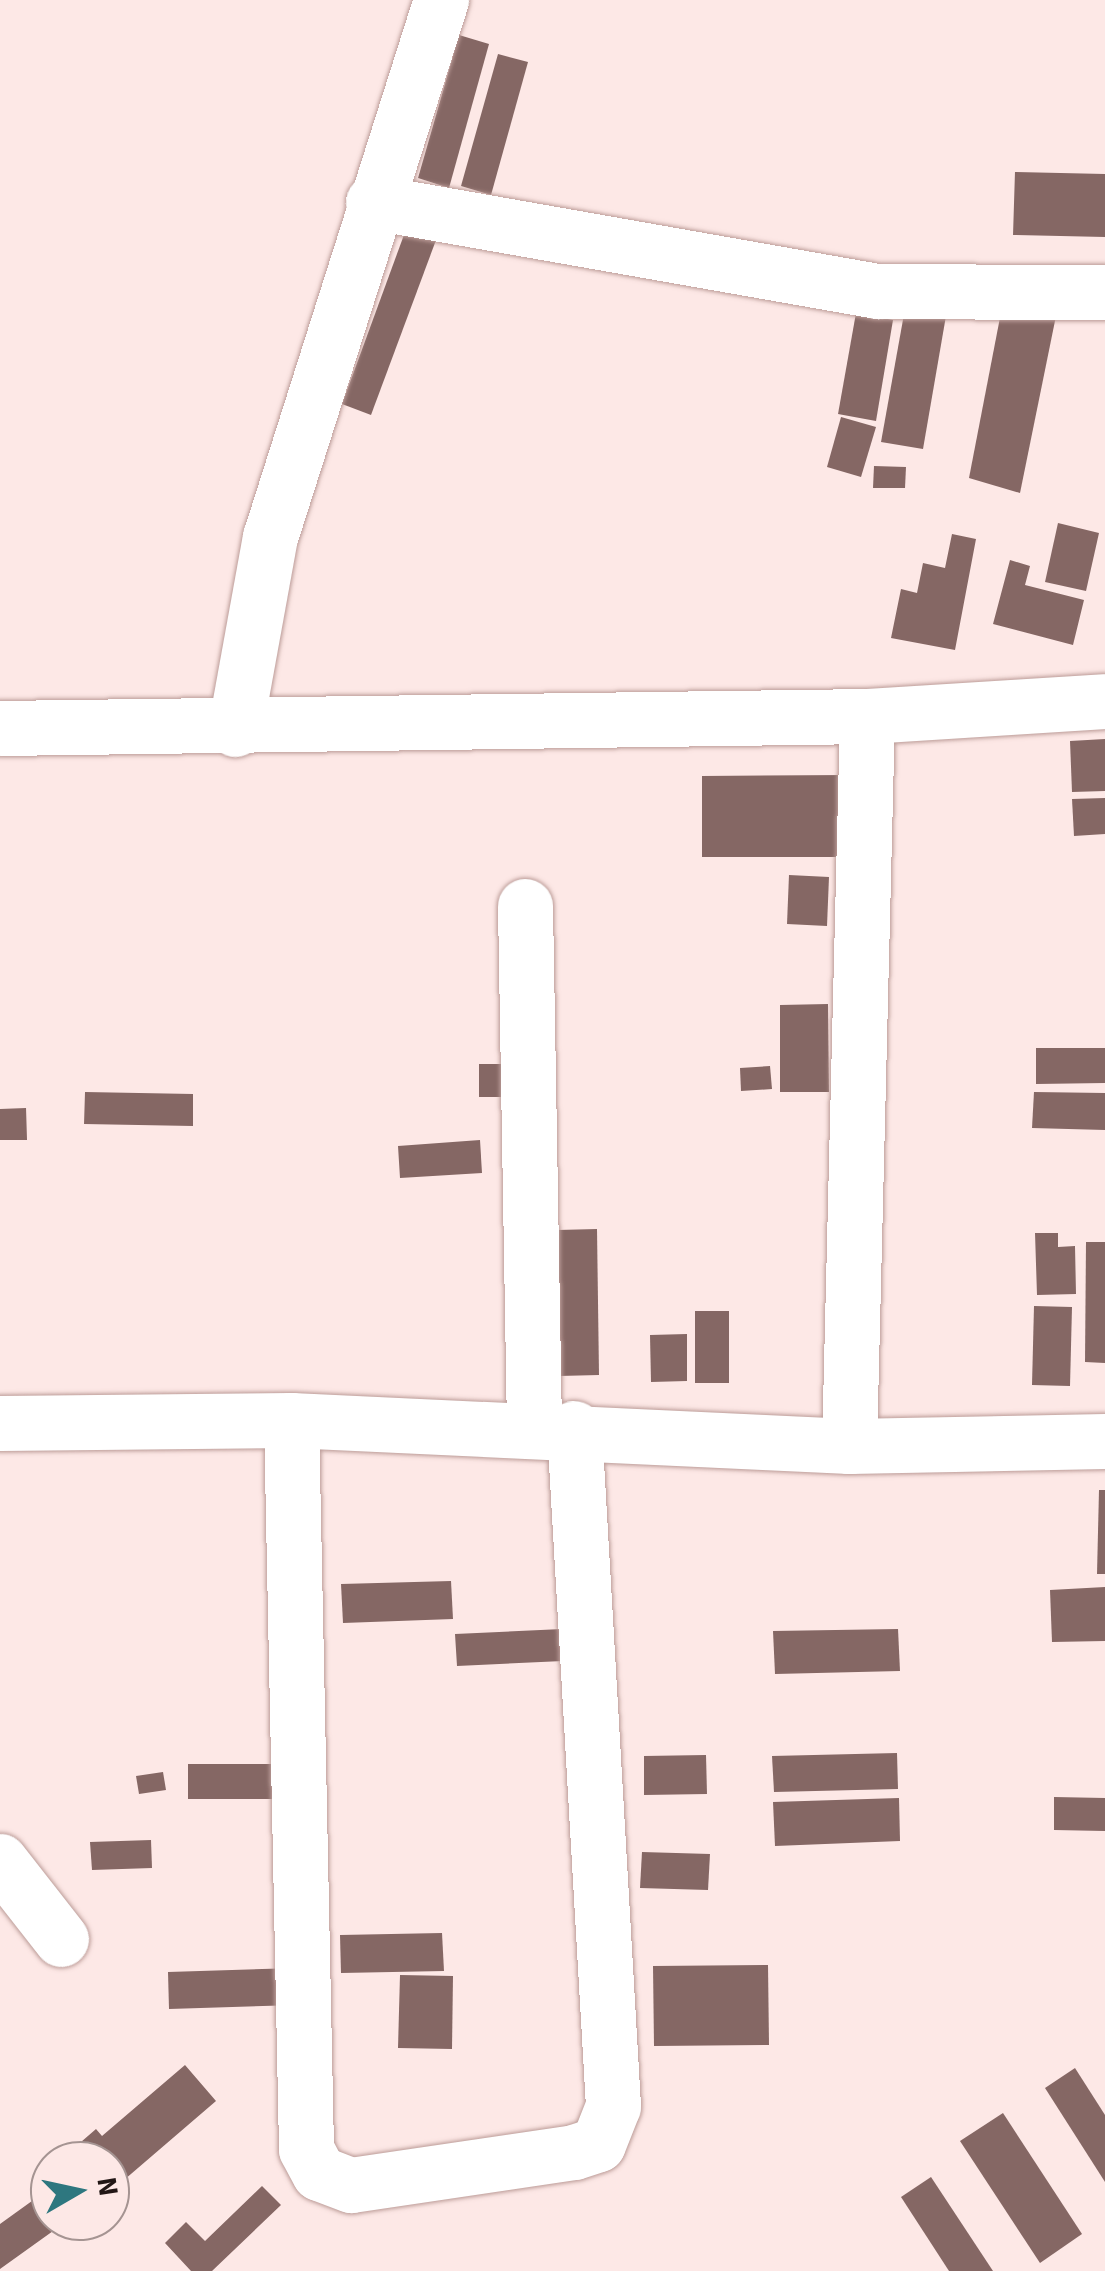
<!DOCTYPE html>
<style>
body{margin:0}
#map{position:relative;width:1105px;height:2271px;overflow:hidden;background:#fde8e6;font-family:"Source Sans 3",sans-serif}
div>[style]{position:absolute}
.building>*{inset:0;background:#856764}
.roads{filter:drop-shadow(0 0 2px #bc9c98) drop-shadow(0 0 2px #bc9c98)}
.minor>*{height:55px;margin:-27.5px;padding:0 27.5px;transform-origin:27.5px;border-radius:27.5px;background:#fff}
span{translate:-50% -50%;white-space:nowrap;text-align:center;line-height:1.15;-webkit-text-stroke:8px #fde8e6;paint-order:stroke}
.north{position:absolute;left:30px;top:2141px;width:100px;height:100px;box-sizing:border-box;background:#fde8e6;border:2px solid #a59492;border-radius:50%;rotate:81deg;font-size:28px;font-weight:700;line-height:40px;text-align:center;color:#221615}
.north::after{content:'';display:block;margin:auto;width:35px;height:45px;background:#2e777f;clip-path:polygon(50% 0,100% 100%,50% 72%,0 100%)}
</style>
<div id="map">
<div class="building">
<i style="clip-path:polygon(459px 35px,489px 44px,449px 188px,418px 178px)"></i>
<i style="clip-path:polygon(498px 54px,528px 62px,491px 195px,461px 186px)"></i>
<i style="clip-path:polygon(1015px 172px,1105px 174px,1105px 237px,1013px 235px)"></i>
<i style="clip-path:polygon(412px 213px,442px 224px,371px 415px,342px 404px)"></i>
<i style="clip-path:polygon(1003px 302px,1057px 311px,1020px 493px,969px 478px)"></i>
<i style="clip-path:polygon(906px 303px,947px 310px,923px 449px,881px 442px)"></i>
<i style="clip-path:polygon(856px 313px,893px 320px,876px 421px,838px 414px)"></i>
<i style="clip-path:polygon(841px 417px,876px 427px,861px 477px,827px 467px)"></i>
<i style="clip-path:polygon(874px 466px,906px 467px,905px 488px,873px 488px)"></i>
<i style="clip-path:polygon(1058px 523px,1099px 533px,1086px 591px,1045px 582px)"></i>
<i style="clip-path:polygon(952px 534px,976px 539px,955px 650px,891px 638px,901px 589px,917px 593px,923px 563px,945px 568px)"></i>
<i style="clip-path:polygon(1010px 560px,1030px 566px,1025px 585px,1084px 600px,1073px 645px,993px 624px)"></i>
<i style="clip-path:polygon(1105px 739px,1105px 791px,1072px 792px,1070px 741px)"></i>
<i style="clip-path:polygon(850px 775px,851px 857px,702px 857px,702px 776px)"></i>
<i style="clip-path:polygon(1105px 798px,1105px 834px,1074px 836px,1072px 799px)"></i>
<i style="clip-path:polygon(789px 875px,829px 877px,827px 926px,787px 924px)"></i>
<i style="clip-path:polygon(828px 1004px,829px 1092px,780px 1092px,780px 1005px)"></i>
<i style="clip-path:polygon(1036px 1048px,1105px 1048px,1105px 1083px,1036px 1084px)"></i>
<i style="clip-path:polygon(479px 1064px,522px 1064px,522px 1097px,479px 1097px)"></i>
<i style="clip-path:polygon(770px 1066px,772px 1089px,741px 1091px,740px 1068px)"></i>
<i style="clip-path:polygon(85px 1092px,193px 1094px,193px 1126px,84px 1124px)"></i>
<i style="clip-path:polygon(1034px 1092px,1105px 1093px,1105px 1130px,1032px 1128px)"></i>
<i style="clip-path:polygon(26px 1108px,27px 1140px,0 1140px,0 1109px)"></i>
<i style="clip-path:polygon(480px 1140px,482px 1173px,400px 1178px,398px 1146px)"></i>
<i style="clip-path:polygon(597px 1229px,599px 1375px,559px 1376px,558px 1230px)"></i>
<i style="clip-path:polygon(1035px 1233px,1058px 1233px,1058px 1247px,1075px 1246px,1076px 1294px,1037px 1295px)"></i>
<i style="clip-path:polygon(1086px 1242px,1105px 1242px,1105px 1363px,1085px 1362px)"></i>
<i style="clip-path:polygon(1034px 1306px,1072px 1307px,1070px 1386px,1032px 1385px)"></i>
<i style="clip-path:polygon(695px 1311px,729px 1311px,729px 1383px,695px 1383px)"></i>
<i style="clip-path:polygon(687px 1334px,687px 1381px,651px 1382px,650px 1335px)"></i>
<i style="clip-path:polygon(1099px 1490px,1105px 1490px,1105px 1574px,1097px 1574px)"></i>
<i style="clip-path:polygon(451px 1581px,453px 1619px,343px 1623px,341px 1584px)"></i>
<i style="clip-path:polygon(1105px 1587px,1105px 1641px,1052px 1642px,1050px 1590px)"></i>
<i style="clip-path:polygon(584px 1628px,585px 1660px,457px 1666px,455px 1634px)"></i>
<i style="clip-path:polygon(898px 1629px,900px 1671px,775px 1674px,773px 1631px)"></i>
<i style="clip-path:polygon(897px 1753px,898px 1789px,774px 1792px,772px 1756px)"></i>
<i style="clip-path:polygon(706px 1755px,707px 1794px,644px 1795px,644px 1756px)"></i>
<i style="clip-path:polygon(188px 1764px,292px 1764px,292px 1799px,188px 1799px)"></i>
<i style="clip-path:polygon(163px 1772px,166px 1790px,139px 1794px,136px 1776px)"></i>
<i style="clip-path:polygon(1054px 1797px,1105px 1798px,1105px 1831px,1054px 1830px)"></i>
<i style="clip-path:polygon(899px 1798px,900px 1841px,775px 1846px,773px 1802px)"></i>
<i style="clip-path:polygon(151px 1840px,152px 1868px,92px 1870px,90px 1842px)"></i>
<i style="clip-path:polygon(642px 1852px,710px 1854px,708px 1890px,640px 1888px)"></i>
<i style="clip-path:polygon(442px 1933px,444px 1971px,341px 1973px,340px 1935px)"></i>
<i style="clip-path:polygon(768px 1965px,769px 2045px,654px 2046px,653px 1966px)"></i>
<i style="clip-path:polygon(296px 1968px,297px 2005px,169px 2009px,168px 1972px)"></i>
<i style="clip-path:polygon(400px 1975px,453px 1976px,452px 2049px,398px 2048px)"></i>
<i style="clip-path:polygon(185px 2065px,216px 2101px,117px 2186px,110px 2161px,97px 2161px,81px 2142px,96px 2129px,102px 2136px)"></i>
<i style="clip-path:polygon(1075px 2068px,1105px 2115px,1105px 2182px,1045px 2088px)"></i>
<i style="clip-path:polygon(1003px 2113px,1082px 2234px,1040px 2263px,960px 2141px)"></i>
<i style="clip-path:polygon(931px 2177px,993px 2271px,949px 2271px,901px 2197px)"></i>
<i style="clip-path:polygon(262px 2186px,281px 2205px,212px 2271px,191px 2271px,165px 2243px,186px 2222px,205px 2241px)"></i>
<i style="clip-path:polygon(50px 2188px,50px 2221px,67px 2221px,0 2269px,0 2224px)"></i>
</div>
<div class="roads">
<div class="minor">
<i style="left:373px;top:202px;width:512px;rotate:10.01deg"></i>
<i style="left:877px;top:291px;width:228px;rotate:0.3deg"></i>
<i style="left:0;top:728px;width:867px;rotate:-0.79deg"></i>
<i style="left:867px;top:716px;width:238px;rotate:-3.6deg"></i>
<i style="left:235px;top:729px;width:195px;rotate:-79.7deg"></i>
<i style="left:270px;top:537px;width:564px;rotate:-72.34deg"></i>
<i style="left:525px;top:906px;width:521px;rotate:89.01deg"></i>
<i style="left:291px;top:1420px;width:729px;rotate:88.82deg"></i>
<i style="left:306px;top:2149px;width:27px;rotate:62deg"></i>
<i style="left:319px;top:2173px;width:34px;rotate:21deg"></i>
<i style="left:351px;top:2185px;width:225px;rotate:-8.4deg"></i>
<i style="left:574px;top:2152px;width:25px;rotate:-18deg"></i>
<i style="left:598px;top:2144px;width:41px;rotate:-68.5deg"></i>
<i style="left:613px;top:2106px;width:679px;rotate:-93.29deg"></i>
<i style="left:0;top:1423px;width:291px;rotate:-0.6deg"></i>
<i style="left:291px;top:1420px;width:559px;rotate:2.67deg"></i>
<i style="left:849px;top:1446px;width:256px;rotate:-1.1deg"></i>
<i style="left:849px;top:1446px;width:730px;rotate:-88.59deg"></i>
<i style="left:0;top:1861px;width:99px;rotate:52deg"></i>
</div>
</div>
<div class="north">N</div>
</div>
